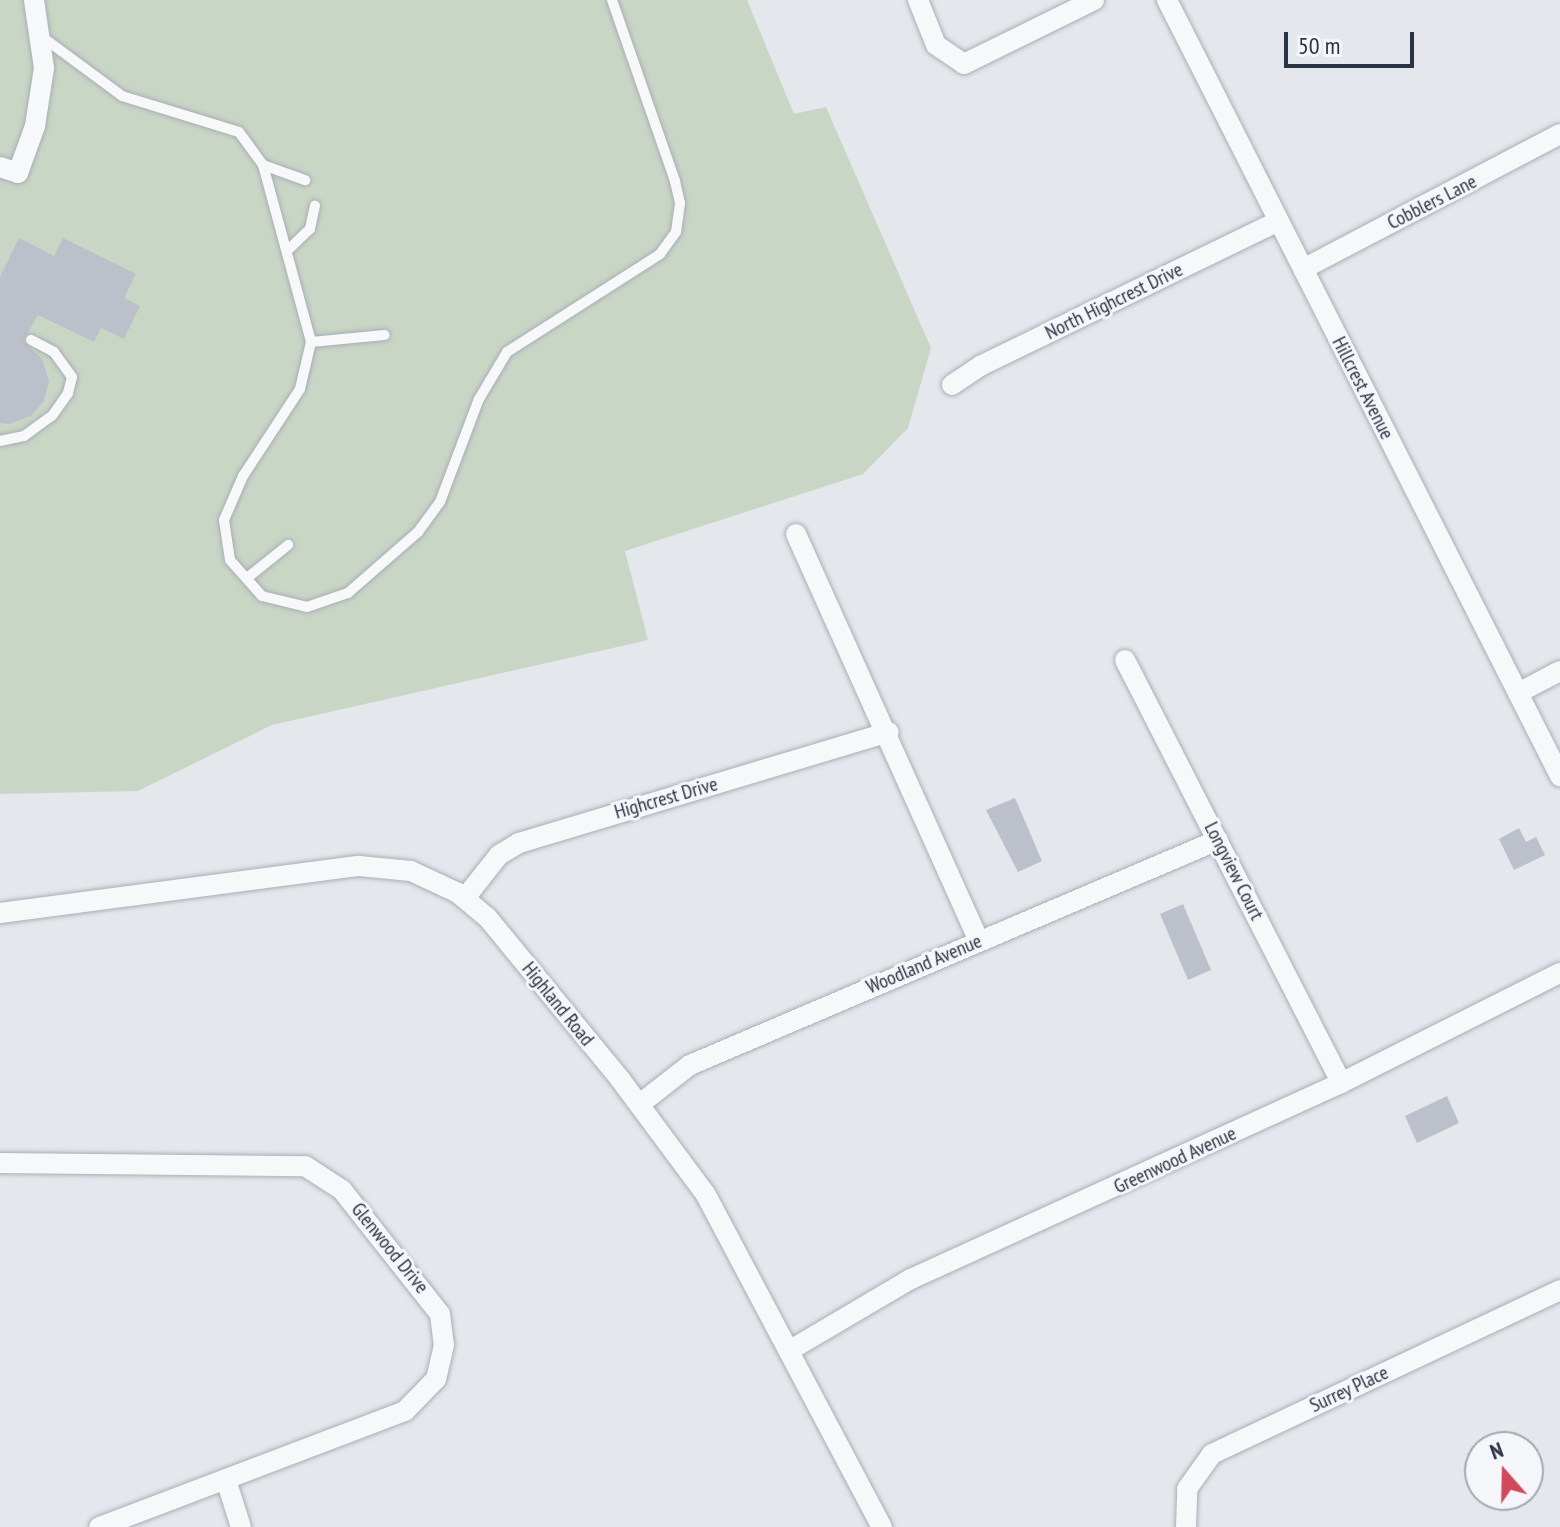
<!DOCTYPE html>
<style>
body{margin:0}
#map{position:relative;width:1560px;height:1527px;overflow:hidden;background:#e4e7ec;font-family:"PT Sans Narrow",sans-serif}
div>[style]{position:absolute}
.green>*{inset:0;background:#c9d6c5}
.building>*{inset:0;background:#bbc0ca}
.roads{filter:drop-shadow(0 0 2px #a9aeb7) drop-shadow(0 0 2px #a9aeb7)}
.lane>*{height:10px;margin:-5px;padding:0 5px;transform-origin:5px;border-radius:5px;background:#f7f8fa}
.street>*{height:20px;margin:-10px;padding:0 10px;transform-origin:10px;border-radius:10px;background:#f7f8fa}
span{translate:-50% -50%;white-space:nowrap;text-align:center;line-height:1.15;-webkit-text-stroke:6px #f4f6f9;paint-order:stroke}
.street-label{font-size:20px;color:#2b3445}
.north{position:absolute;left:1464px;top:1431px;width:80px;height:80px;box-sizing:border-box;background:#f4f6f9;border:2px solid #a4a8b1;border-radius:50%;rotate:340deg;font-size:22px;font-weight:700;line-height:32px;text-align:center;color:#2b3445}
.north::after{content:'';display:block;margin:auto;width:28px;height:36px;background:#d1495b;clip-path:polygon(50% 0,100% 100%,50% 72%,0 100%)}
.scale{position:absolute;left:1284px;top:32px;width:130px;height:36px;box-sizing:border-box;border:4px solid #2b3445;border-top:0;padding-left:10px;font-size:24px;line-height:28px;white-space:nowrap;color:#2b3445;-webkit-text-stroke:6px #f4f6f9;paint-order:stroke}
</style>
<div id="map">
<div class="green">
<i style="clip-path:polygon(0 0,747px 0,794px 114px,826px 107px,931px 348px,908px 428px,863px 474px,625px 551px,648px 640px,272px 725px,138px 791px,0 794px)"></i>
</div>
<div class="building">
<i style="clip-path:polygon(19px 238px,54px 256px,63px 238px,136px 274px,124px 298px,140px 306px,124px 339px,101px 328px,94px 342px,38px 315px,23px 341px,42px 359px,49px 381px,44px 401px,31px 416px,9px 424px,0 423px,0 277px)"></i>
<i style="clip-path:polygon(1015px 798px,1042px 861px,1018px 872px,986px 810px)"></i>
<i style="clip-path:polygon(1519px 828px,1526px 842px,1536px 837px,1545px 855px,1514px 870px,1499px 839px)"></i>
<i style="clip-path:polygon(1183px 904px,1211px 970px,1188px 980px,1160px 914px)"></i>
<i style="clip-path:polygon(1447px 1096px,1459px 1123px,1417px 1143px,1405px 1116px)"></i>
</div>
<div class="roads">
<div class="lane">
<i style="left:41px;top:36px;width:101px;rotate:36.5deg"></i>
<i style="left:122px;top:96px;width:122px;rotate:17.1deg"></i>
<i style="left:239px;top:132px;width:41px;rotate:54deg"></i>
<i style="left:263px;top:165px;width:183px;rotate:74.8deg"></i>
<i style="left:311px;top:342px;width:48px;rotate:103.2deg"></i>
<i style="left:300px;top:389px;width:104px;rotate:123.2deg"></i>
<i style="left:243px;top:476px;width:48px;rotate:113.4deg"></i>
<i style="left:224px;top:520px;width:40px;rotate:81.5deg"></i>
<i style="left:230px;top:560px;width:48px;rotate:48.4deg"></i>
<i style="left:262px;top:596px;width:46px;rotate:13.7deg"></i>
<i style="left:307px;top:607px;width:43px;rotate:-18.9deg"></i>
<i style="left:348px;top:593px;width:93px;rotate:-41.1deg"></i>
<i style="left:418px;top:532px;width:37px;rotate:-54deg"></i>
<i style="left:440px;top:502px;width:110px;rotate:-69.3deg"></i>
<i style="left:479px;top:399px;width:55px;rotate:-59.2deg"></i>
<i style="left:507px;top:352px;width:182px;rotate:-32.6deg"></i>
<i style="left:660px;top:254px;width:27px;rotate:-54deg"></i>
<i style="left:676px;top:232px;width:29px;rotate:-82deg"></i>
<i style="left:680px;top:203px;width:23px;rotate:-103deg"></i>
<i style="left:675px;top:181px;width:192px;rotate:-109.2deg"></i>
<i style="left:263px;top:165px;width:45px;rotate:19.7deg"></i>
<i style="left:289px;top:249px;width:29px;rotate:-44deg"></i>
<i style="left:310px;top:229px;width:24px;rotate:-78deg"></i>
<i style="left:311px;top:342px;width:74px;rotate:-5.4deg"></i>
<i style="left:0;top:441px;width:25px;rotate:-12deg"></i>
<i style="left:24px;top:436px;width:34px;rotate:-36deg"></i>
<i style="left:52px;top:416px;width:28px;rotate:-55deg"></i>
<i style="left:68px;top:393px;width:16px;rotate:-76deg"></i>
<i style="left:72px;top:377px;width:31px;rotate:-126deg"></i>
<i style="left:54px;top:352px;width:26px;rotate:-152deg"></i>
<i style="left:247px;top:578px;width:53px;rotate:-38.8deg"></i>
</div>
<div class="street">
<i style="left:918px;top:0;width:48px;rotate:68.2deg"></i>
<i style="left:936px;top:45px;width:34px;rotate:34deg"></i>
<i style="left:964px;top:64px;width:145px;rotate:-26.2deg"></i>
<i style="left:1167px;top:0;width:870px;rotate:63.14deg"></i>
<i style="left:0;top:167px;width:19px;rotate:18deg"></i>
<i style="left:18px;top:173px;width:50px;rotate:-70.1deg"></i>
<i style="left:35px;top:126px;width:59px;rotate:-81.2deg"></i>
<i style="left:44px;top:68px;width:69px;rotate:-98.4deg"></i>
<i style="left:1303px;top:269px;width:290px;rotate:-27.7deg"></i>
<i style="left:952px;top:385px;width:34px;rotate:-34deg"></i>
<i style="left:980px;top:366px;width:332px;rotate:-25.9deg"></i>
<i style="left:796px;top:534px;width:446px;rotate:65.8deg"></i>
<i style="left:1125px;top:660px;width:475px;rotate:62.9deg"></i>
<i style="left:1518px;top:693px;width:47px;rotate:-27.6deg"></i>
<i style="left:465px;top:898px;width:55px;rotate:-51.7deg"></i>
<i style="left:499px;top:855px;width:23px;rotate:-31deg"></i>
<i style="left:519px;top:843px;width:386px;rotate:-16.7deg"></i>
<i style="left:0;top:913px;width:362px;rotate:-7.5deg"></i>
<i style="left:359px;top:866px;width:52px;rotate:5.5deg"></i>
<i style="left:411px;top:871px;width:52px;rotate:25.1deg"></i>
<i style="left:458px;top:893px;width:38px;rotate:40deg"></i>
<i style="left:487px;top:917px;width:210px;rotate:50.6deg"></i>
<i style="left:620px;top:1079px;width:144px;rotate:53.4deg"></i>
<i style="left:706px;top:1195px;width:376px;rotate:62.1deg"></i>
<i style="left:640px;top:1104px;width:63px;rotate:-38deg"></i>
<i style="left:690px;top:1065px;width:574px;rotate:-23.08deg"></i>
<i style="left:0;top:1163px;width:305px;rotate:0.6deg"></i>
<i style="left:305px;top:1166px;width:44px;rotate:33deg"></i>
<i style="left:342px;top:1190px;width:158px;rotate:51.7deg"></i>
<i style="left:440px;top:1314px;width:31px;rotate:83deg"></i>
<i style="left:444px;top:1345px;width:35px;rotate:103deg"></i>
<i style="left:436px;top:1379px;width:45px;rotate:134.1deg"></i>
<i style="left:405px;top:1411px;width:327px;rotate:159.2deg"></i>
<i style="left:792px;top:1349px;width:138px;rotate:-30.5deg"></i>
<i style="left:911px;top:1279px;width:473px;rotate:-24.5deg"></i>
<i style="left:1341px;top:1083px;width:245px;rotate:-26.7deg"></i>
<i style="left:226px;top:1480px;width:49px;rotate:72.3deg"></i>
<i style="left:1186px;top:1527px;width:38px;rotate:-88deg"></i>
<i style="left:1187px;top:1489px;width:43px;rotate:-54.5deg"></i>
<i style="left:1212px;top:1454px;width:385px;rotate:-25.2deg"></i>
</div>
</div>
<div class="street-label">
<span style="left:1432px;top:202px;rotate:-27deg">Cobblers Lane</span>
<span style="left:1114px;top:301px;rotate:-26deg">North Highcrest Drive</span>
<span style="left:1363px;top:388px;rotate:63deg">Hillcrest Avenue</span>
<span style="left:666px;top:798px;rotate:-16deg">Highcrest Drive</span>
<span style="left:1234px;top:871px;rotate:63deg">Longview Court</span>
<span style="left:924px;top:964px;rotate:-23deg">Woodland Avenue</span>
<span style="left:558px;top:1004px;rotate:51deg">Highland Road</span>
<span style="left:1175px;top:1160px;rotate:-25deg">Greenwood Avenue</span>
<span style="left:390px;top:1248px;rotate:51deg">Glenwood Drive</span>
<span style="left:1349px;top:1389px;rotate:-25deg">Surrey Place</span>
</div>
<div class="north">N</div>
<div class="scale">50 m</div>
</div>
